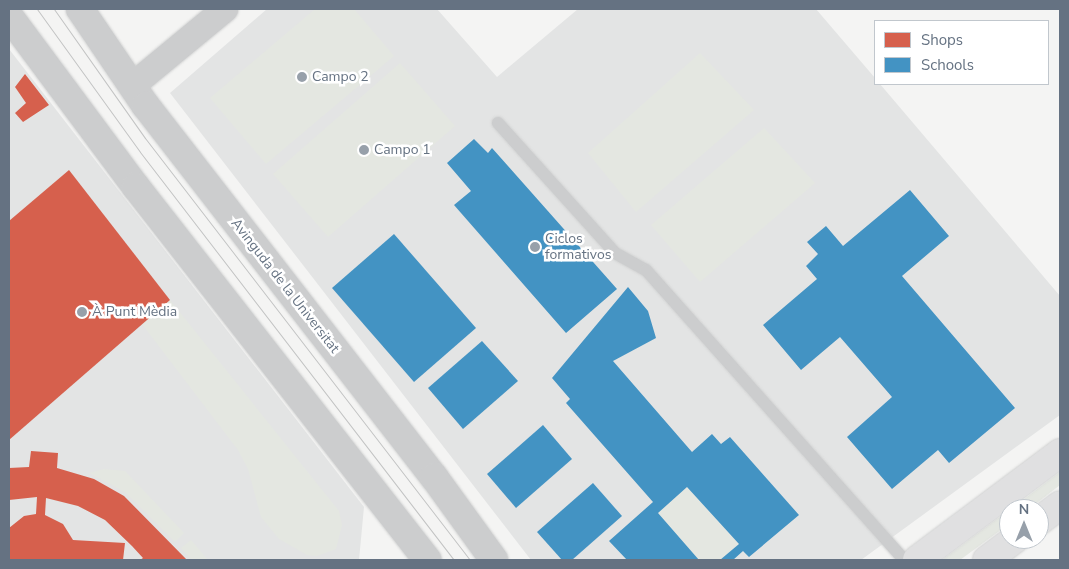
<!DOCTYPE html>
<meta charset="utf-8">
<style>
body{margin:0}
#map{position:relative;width:1069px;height:569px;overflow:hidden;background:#f4f4f3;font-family:"Nunito Sans",sans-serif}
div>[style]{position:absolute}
.built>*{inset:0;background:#e3e4e4}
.green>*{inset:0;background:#e4e7e1}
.shops>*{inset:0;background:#d6604d}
.schools>*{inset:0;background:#4393c3}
.roads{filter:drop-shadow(0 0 1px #d1d2d2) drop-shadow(0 0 1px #d1d2d2)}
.service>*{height:12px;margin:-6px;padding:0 6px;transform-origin:6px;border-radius:6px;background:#cccdce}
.minor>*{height:26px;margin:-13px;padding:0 13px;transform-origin:13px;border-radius:13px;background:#cccdce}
.tertiary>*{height:28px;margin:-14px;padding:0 14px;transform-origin:14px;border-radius:14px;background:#cccdce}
.secondary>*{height:28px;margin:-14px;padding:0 14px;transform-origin:14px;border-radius:14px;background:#e0e0e1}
.tram>*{height:1px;margin:-0.5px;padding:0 0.5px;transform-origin:0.5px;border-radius:0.5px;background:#c2c3c3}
.dots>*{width:14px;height:14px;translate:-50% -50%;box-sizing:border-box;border:2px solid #fff;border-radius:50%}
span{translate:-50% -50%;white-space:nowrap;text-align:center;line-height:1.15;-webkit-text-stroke:5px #fff;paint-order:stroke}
.poi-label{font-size:14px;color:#657282}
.left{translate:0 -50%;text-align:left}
.street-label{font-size:14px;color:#657282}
.frame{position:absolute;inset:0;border:10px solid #657282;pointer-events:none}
.legend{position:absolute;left:874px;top:20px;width:175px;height:65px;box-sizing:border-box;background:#fff;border:1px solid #c1c7cd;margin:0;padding:6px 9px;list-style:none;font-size:15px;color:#657282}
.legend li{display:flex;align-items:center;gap:10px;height:25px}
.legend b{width:25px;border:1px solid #c1c7cd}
.north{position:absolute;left:999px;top:499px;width:50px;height:50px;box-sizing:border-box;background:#fff;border:1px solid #c1c7cd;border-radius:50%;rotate:0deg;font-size:14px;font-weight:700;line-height:20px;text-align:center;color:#657282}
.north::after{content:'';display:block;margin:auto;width:18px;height:22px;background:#97a0aa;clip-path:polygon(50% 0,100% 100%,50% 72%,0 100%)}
</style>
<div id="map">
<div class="built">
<i style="clip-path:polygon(267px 9px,437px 9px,497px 77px,578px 9px,816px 9px,875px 78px,875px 84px,880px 84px,1060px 296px,1060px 415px,861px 560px,531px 560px,170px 93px)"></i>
<i style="clip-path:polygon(9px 49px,364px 507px,359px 560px,9px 560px)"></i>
</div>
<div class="green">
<i style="clip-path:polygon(315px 9px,354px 9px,394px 56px,266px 164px,210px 98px)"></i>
<i style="clip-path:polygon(700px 53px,754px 110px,636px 212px,588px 153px)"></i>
<i style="clip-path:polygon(400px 63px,455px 126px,328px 237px,273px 174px)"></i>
<i style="clip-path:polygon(764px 128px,815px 183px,700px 282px,651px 225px)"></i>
<i style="clip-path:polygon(170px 300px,339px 511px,342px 525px,336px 549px,317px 556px,307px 555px,279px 539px,261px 517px,248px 469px,238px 450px,142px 324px)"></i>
<i style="clip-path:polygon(104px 469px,125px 471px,184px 533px,175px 542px,125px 492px,89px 473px)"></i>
<i style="clip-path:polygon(1060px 472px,1060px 485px,1029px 509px,1011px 509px)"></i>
<i style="clip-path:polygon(687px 487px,739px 544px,720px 560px,699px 560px,658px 513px)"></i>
<i style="clip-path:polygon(1009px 510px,1009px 524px,960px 560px,942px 560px)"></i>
<i style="clip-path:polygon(191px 540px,208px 560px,192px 560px,181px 548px)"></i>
</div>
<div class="shops">
<i style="clip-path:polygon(25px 74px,49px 105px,23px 122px,15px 113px,26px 103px,15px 87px)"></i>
<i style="clip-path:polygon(69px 170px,170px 300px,9px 440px,9px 221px)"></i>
<i style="clip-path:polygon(31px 451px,58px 453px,57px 468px,94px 479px,124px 496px,187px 560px,140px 560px,143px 558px,132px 546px,105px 520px,78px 506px,46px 498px,45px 515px,63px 524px,73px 540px,125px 543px,123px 560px,9px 560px,9px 528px,24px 516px,36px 514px,37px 497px,9px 500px,9px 468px,29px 467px)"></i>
</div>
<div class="schools">
<i style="clip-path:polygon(474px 139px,488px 153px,492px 148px,617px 289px,566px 333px,454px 205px,471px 191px,447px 163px)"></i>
<i style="clip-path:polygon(910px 190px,949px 236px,902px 276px,1015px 408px,949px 463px,938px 450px,892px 489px,847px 437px,892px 397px,840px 337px,801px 370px,763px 325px,817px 279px,806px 266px,818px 254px,807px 242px,826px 226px,843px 246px)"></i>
<i style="clip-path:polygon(394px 234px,476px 328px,414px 382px,332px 288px)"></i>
<i style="clip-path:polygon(628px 287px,648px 311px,656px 338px,613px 361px,692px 452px,712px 434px,721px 444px,730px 437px,799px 515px,749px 557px,743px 551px,733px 560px,720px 560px,739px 544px,687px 487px,658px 513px,699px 560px,627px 560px,609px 541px,653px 502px,566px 403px,570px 399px,552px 378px)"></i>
<i style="clip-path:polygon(482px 341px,518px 381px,463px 429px,428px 388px)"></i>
<i style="clip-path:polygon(543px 425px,572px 459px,516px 508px,487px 474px)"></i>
<i style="clip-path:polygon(593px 483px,622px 516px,572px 560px,562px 560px,537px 532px)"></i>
</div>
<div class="roads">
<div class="service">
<i style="left:498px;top:123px;width:175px;rotate:48deg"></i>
<i style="left:615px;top:253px;width:35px;rotate:29deg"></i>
<i style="left:646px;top:270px;width:388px;rotate:48.3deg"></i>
</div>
<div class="minor">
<i style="left:132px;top:86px;width:121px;rotate:-39.6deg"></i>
</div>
<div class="tertiary">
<i style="left:80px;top:9px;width:117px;rotate:55.8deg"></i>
<i style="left:146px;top:106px;width:470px;rotate:52.2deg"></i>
<i style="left:434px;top:477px;width:102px;rotate:54.1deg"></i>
<i style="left:9px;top:16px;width:213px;rotate:53.4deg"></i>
<i style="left:136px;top:187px;width:473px;rotate:52deg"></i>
</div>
<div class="secondary">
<i style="left:1039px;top:521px;width:26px;rotate:-37deg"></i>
<i style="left:917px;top:560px;width:179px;rotate:-36.8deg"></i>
<i style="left:987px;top:560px;width:35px;rotate:-37deg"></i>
</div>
</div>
<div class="tram">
<i style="left:37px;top:9px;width:176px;rotate:54.2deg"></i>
<i style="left:140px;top:152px;width:515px;rotate:52.42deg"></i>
<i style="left:54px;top:9px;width:158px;rotate:54.8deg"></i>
<i style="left:145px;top:138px;width:533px;rotate:52.4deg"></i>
</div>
<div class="dots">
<i style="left:302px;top:77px;background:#97a0aa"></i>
<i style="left:364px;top:150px;background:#97a0aa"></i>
<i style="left:535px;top:247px;background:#97a0aa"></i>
<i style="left:82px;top:312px;background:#97a0aa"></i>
</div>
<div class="poi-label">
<span class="left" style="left:312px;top:77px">Campo 2</span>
<span class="left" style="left:374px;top:150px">Campo 1</span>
<span class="left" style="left:545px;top:247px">Ciclos<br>formativos</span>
<span class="left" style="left:92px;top:312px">À Punt Mèdia</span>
</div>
<div class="street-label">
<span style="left:285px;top:286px;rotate:52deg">Avinguda de la Universitat</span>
</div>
<div class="frame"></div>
<ul class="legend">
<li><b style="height:14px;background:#d6604d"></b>Shops</li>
<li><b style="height:14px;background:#4393c3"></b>Schools</li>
</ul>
<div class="north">N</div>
</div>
